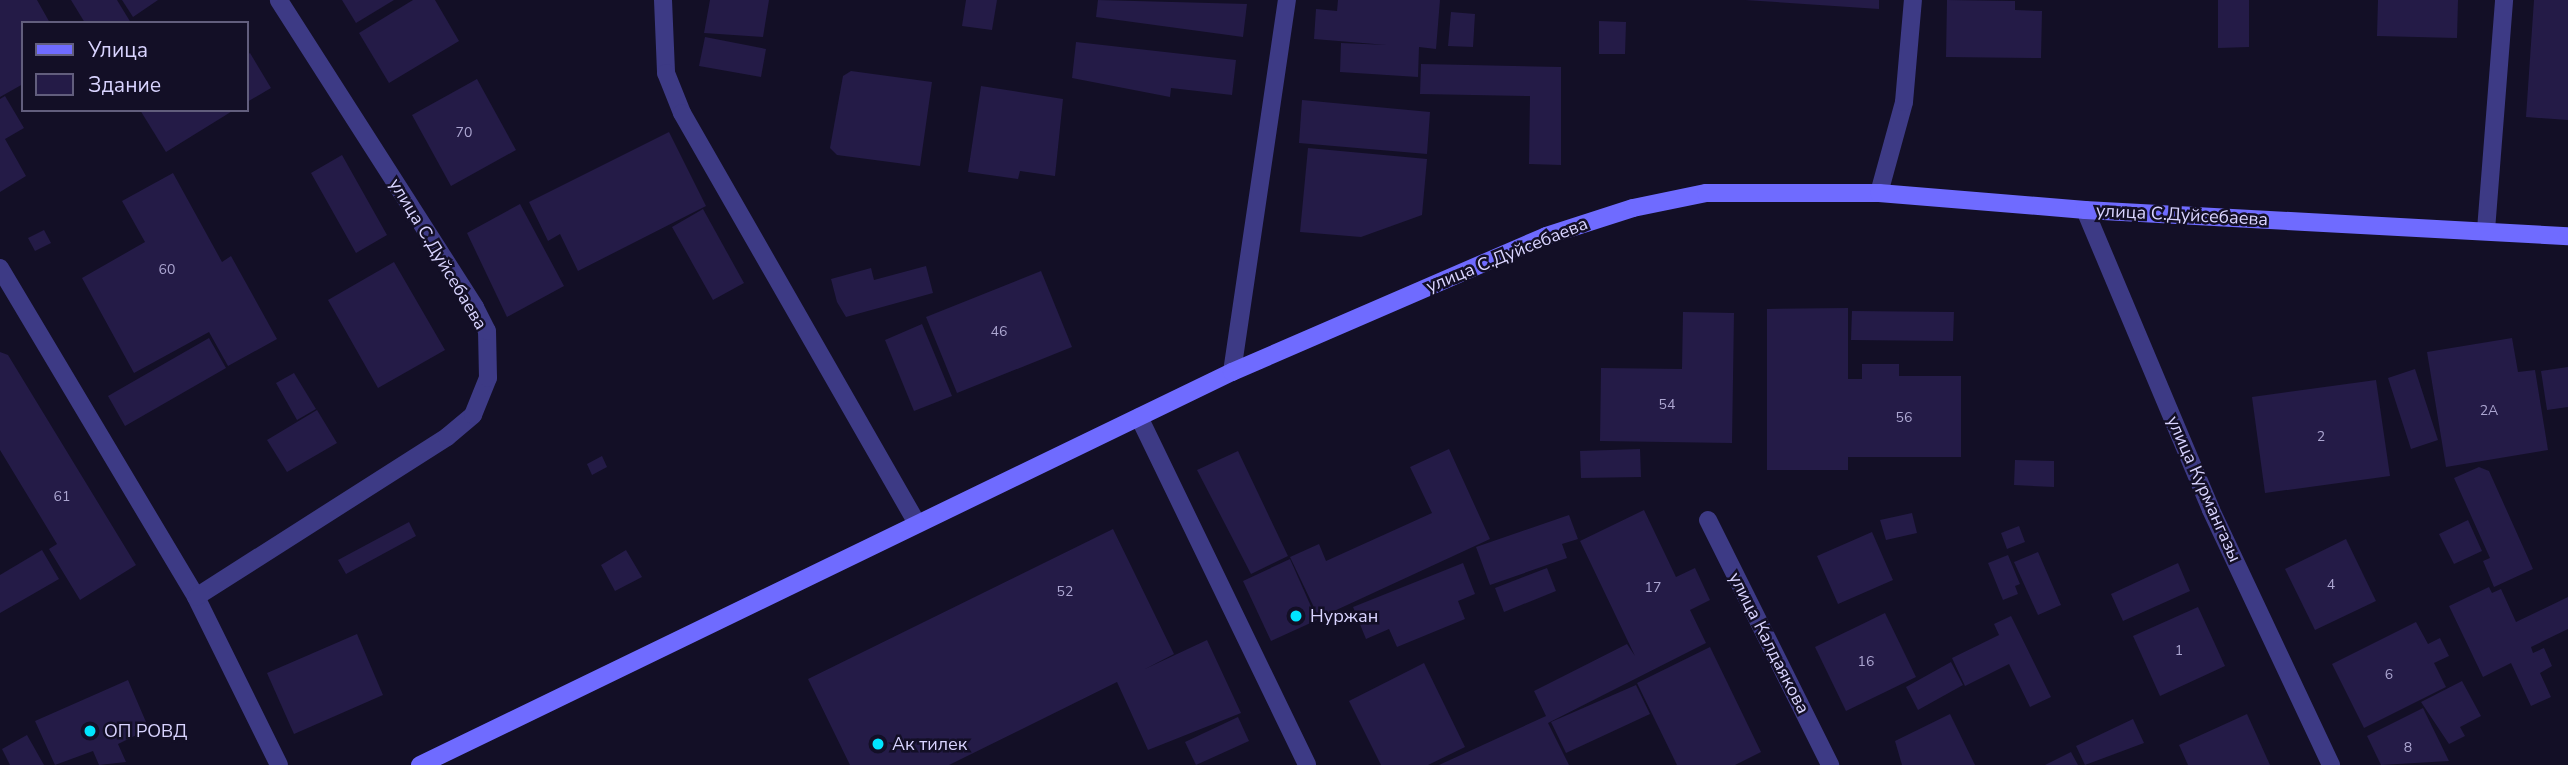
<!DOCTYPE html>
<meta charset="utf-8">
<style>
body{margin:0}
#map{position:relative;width:2568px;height:765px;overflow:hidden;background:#130f26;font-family:"Nunito Sans",sans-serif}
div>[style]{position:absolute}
.building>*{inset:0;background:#241b47}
.street>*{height:18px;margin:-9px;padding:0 9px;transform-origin:9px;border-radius:9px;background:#3d3a85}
.secondary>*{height:18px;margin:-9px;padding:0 9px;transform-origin:9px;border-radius:9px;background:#6f6bff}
.dots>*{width:19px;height:19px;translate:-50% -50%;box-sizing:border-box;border:4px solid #130f26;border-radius:50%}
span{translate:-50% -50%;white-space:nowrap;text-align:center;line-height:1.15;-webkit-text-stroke:5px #130f26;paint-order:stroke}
.number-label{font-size:14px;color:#aca6d1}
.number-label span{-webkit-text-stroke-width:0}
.street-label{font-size:18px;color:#d9d4ff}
.poi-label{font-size:18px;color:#d9d4ff}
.left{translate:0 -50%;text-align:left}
.legend{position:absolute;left:21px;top:21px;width:228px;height:91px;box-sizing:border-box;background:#130f26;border:2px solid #625e7d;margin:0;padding:9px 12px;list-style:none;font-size:21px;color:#d9d4ff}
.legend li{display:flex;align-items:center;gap:14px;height:35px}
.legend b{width:35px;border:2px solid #625e7d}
</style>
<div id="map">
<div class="building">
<i style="clip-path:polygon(0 0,37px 0,50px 23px,23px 23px,23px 84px,0 97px)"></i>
<i style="clip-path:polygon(71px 0,117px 0,131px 23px,85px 23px)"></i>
<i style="clip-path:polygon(122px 0,158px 0,133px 17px)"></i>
<i style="clip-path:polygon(342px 0,394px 0,356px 23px)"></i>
<i style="clip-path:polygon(413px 0,435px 0,459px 41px,389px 83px,359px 33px)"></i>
<i style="clip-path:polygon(710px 0,769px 0,763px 37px,704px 33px)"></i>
<i style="clip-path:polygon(966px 0,997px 0,992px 30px,962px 26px)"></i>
<i style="clip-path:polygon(1098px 0,1247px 4px,1243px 37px,1096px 17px)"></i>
<i style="clip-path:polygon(1338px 0,1440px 0,1436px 49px,1419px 47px,1418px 77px,1340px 72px,1341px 43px,1387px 45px,1314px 39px,1316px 9px,1337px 11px)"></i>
<i style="clip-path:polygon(1745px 0,1879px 0,1879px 9px)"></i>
<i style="clip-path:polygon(1947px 0,2015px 1px,2015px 10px,2042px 11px,2041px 58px,1946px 57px)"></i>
<i style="clip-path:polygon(2218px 0,2249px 0,2249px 47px,2218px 48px)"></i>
<i style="clip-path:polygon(2378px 0,2458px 0,2457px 38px,2377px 36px)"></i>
<i style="clip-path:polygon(2534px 0,2568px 0,2568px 120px,2526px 117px)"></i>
<i style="clip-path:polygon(1451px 12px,1475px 14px,1473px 47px,1448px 46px)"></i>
<i style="clip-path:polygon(1599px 21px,1626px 22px,1625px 54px,1599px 54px)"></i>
<i style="clip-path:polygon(705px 37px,766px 49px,761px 77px,699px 66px)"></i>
<i style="clip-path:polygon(1076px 42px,1236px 60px,1232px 95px,1171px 88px,1170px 97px,1072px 78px)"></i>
<i style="clip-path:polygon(250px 53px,271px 88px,247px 102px,247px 55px)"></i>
<i style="clip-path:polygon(1421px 64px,1561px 67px,1561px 165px,1529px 164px,1530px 96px,1420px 94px)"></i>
<i style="clip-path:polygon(851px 71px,932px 82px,920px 166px,837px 155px,830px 148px,843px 76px)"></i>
<i style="clip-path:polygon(477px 79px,516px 150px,451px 186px,412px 115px)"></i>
<i style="clip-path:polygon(981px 86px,1063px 99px,1055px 176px,1020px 171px,1018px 179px,968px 172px)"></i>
<i style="clip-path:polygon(5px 96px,24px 128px,5px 139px,26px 176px,0 192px,0 99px)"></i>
<i style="clip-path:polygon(1302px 100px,1430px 112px,1427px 154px,1299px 143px)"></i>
<i style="clip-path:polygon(140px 110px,234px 110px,166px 152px)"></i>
<i style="clip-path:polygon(669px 132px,706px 206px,578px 271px,560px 234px,548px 241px,529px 202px)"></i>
<i style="clip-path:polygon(1308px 148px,1427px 159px,1422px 215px,1361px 237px,1300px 232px)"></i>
<i style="clip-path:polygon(342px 155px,387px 235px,356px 253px,311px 173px)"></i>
<i style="clip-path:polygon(173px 173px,222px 262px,231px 256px,277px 339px,228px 366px,209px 332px,134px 373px,82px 278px,145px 242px,122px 201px)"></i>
<i style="clip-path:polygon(520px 204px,564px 286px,507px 317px,467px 233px)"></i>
<i style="clip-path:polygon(703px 209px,744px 283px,713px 300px,672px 227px)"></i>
<i style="clip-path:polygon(44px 230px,51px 243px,35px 251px,28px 238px)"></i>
<i style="clip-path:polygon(394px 262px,445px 350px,378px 388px,328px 300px)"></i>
<i style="clip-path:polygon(926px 266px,933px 293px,846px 317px,837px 302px,831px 279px,871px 268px,874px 280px)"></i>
<i style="clip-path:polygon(1041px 271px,1072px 347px,957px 393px,926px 317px)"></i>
<i style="clip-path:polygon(1848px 308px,1848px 379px,1862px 379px,1862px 364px,1899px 364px,1899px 376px,1961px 376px,1961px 457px,1848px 457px,1848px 470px,1767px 470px,1767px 309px)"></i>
<i style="clip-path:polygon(1852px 311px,1954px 312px,1953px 341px,1851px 340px)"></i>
<i style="clip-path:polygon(1683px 312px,1734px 313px,1732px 443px,1600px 441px,1601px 368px,1682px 369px)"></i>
<i style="clip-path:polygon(922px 324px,952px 396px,914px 411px,885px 340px)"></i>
<i style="clip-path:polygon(209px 338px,226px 368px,125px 426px,108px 396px)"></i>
<i style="clip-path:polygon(2512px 338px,2518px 372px,2535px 370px,2548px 450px,2446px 467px,2427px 352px)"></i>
<i style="clip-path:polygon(0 352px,8px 355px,136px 565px,80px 600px,49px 549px,57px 544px,0 450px)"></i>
<i style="clip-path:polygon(2568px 367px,2568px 407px,2547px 410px,2541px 371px)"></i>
<i style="clip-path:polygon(2415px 369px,2438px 440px,2411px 449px,2388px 378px)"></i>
<i style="clip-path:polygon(294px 373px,316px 409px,297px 420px,276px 383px)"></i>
<i style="clip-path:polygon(2376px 380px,2390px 476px,2265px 493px,2252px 397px)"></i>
<i style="clip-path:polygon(317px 410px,337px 443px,287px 472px,267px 440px)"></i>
<i style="clip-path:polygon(1449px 449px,1490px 539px,1319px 618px,1290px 557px,1319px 544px,1326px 561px,1432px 513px,1410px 467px)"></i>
<i style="clip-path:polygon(1640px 449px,1641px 477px,1581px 478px,1580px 451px)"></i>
<i style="clip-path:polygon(1238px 451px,1288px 556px,1251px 574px,1197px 470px)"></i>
<i style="clip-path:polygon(602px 456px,607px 467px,592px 475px,587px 464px)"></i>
<i style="clip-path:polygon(2015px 460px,2054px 461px,2054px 487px,2014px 485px)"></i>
<i style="clip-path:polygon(2479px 467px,2489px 471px,2533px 569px,2494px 587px,2483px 561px,2490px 558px,2454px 478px)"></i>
<i style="clip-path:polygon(1644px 510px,1676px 577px,1695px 568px,1710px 600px,1690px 610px,1706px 643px,1548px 723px,1569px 765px,1439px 765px,1546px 716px,1534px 691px,1627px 644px,1635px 656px,1580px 541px)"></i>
<i style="clip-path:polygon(1912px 513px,1917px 533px,1886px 540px,1880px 520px)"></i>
<i style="clip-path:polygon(1569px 515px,1578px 539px,1562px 544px,1567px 558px,1490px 585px,1476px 547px)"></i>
<i style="clip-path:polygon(2468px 520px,2482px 551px,2454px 564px,2439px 534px)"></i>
<i style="clip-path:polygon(409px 522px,416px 536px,346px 574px,338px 560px)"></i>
<i style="clip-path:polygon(2019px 526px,2025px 542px,2007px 549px,2001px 533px)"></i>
<i style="clip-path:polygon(1113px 529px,1174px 654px,1145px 669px,1207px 640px,1241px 713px,1148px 750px,1117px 682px,949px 765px,850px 765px,808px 679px)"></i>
<i style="clip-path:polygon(1872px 532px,1893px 580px,1838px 604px,1817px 556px)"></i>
<i style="clip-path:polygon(2346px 539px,2376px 601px,2315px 630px,2285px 569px)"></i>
<i style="clip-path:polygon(42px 550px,59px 579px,0 613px,0 575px)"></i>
<i style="clip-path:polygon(626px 550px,642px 577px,615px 591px,601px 565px)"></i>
<i style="clip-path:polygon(2038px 552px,2061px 605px,2038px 615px,2014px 562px)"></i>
<i style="clip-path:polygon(2008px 555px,2020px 584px,2015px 586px,2018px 594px,2003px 600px,1988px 563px)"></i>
<i style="clip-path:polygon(1290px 559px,1317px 620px,1271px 641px,1243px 581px)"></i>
<i style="clip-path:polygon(1463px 563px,1475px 594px,1458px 601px,1465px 619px,1397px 647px,1389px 629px,1366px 639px,1353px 607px)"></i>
<i style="clip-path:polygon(2178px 563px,2190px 591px,2123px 621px,2111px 594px)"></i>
<i style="clip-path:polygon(1547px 568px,1556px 591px,1504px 612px,1495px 588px)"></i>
<i style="clip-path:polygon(2489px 587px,2492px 593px,2501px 589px,2516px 622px,2568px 597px,2568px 629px,2531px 647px,2533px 653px,2544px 648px,2552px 666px,2540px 673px,2551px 697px,2531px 706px,2511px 663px,2483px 677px,2449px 606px)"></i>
<i style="clip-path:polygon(2198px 607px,2225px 666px,2160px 696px,2133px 636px)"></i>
<i style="clip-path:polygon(1885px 613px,1916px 677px,1846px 711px,1815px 647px)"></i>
<i style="clip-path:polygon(2011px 616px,2051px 697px,2030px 707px,2009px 664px,1965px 686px,1952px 658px,1999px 635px,1994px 624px)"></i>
<i style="clip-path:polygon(2416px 622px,2428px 644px,2440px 638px,2449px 656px,2434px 663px,2446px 687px,2364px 728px,2332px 664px)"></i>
<i style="clip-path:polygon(357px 634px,383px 695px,294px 734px,267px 673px)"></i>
<i style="clip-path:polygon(1710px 647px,1761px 752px,1735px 765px,1677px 765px,1637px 683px)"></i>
<i style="clip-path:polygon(1951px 662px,1963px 685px,1918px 710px,1906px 687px)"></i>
<i style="clip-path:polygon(1424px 663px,1465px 747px,1428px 765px,1381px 765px,1349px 701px)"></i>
<i style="clip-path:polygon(128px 680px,149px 729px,118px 744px,126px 762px,99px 765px,93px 751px,55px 765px,35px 721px)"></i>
<i style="clip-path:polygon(2462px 681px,2481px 716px,2460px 727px,2465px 736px,2449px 744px,2421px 702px)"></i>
<i style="clip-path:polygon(1636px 685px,1650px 714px,1566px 753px,1551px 722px)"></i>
<i style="clip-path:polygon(2423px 708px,2449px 761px,2381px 765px,2367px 736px)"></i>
<i style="clip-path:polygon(1950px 714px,1975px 765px,1902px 765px,1895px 741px)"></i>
<i style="clip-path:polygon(2247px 714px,2270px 765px,2188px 765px,2179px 745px)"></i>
<i style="clip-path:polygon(1238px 717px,1249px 741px,1196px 765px,1185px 742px)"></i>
<i style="clip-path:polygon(2133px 719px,2144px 743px,2085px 765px,2076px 746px)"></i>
<i style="clip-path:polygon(27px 735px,44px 765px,10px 765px,2px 749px)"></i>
<i style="clip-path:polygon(2071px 752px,2078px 765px,2045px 765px)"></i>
</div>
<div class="street">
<i style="left:663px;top:0;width:73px;rotate:87.6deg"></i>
<i style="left:666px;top:73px;width:43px;rotate:68.2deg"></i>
<i style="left:682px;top:113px;width:470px;rotate:60.2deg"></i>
<i style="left:1879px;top:193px;width:94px;rotate:-74.6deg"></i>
<i style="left:1904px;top:102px;width:102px;rotate:-85deg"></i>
<i style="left:2085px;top:210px;width:325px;rotate:67.2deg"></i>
<i style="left:2211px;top:510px;width:282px;rotate:64.8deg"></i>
<i style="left:2486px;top:230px;width:231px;rotate:-85.5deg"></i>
<i style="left:0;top:268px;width:383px;rotate:59.2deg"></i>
<i style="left:196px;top:597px;width:187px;rotate:63.7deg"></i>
<i style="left:1232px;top:372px;width:376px;rotate:-81.6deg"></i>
<i style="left:1139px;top:417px;width:386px;rotate:64.2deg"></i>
<i style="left:1708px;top:520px;width:274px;rotate:63.5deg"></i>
<i style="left:196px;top:597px;width:298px;rotate:-32.5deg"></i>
<i style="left:447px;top:437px;width:34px;rotate:-40deg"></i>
<i style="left:473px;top:415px;width:40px;rotate:-68deg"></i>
<i style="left:488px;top:378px;width:47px;rotate:-91.2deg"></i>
<i style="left:487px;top:331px;width:27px;rotate:-117deg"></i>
<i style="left:475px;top:307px;width:364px;rotate:-122.6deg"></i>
</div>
<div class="secondary">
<i style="left:420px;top:765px;width:902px;rotate:-25.83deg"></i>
<i style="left:1232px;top:372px;width:342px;rotate:-23.4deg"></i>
<i style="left:1546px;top:236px;width:91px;rotate:-17.8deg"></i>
<i style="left:1633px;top:208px;width:75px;rotate:-11.6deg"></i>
<i style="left:1706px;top:193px;width:173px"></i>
<i style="left:1879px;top:193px;width:207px;rotate:4.7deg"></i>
<i style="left:2085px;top:210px;width:484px;rotate:3.1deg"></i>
</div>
<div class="dots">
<i style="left:1296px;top:616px;background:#00e5ff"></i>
<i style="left:90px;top:731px;background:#00e5ff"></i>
<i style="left:878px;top:744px;background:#00e5ff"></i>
</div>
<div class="number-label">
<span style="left:464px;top:133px">70</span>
<span style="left:167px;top:270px">60</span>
<span style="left:999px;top:332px">46</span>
<span style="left:1667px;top:405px">54</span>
<span style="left:2489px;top:411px">2А</span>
<span style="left:1904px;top:418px">56</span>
<span style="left:2321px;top:437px">2</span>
<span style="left:62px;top:497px">61</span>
<span style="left:2331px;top:585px">4</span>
<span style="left:1653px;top:588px">17</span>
<span style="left:1065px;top:592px">52</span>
<span style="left:2179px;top:651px">1</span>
<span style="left:1866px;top:662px">16</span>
<span style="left:2389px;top:675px">6</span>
<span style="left:2408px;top:748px">8</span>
</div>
<div class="street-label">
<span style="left:2182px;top:215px;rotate:3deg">улица С.Дуйсебаева</span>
<span style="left:438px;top:254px;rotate:59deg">улица С.Дуйсебаева</span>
<span style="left:1507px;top:255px;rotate:-22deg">улица С.Дуйсебаева</span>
<span style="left:2204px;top:489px;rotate:66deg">улица Курмангазы</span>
<span style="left:1769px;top:643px;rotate:63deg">улица Калдаякова</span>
</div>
<div class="poi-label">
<span class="left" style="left:1310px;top:616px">Нуржан</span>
<span class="left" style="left:104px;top:731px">ОП РОВД</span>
<span class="left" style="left:892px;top:744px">Ак тилек</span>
</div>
<ul class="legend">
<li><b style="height:9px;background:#6f6bff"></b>Улица</li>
<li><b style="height:19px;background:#241b47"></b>Здание</li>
</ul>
</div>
